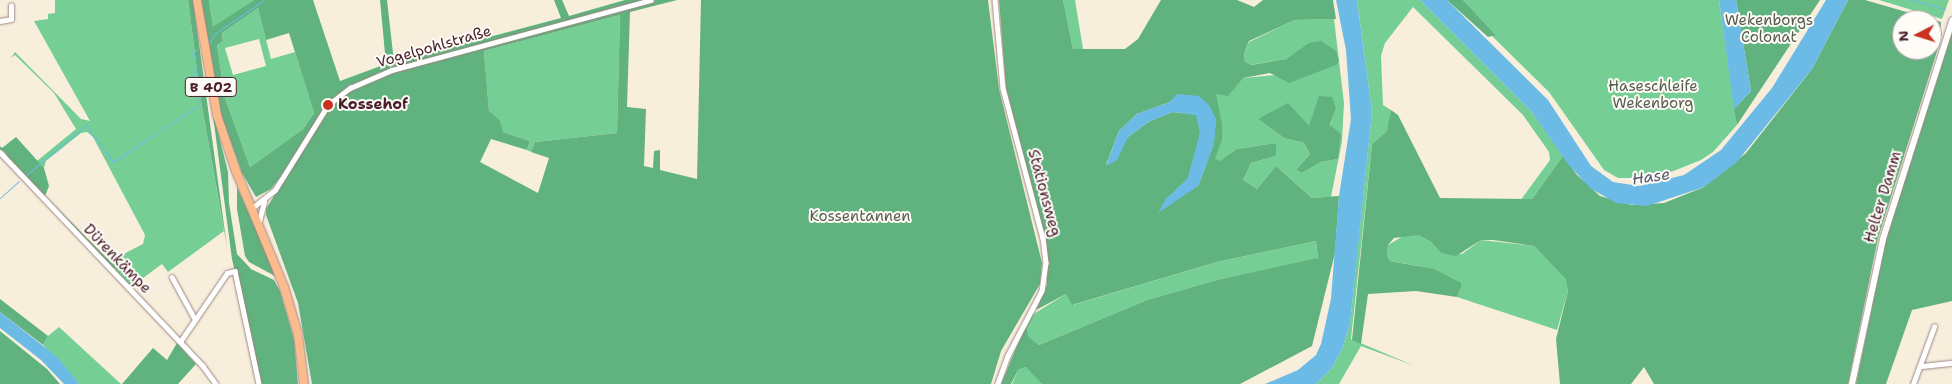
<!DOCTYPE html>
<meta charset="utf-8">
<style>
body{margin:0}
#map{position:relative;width:1952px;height:384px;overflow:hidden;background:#f7eedc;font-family:"Shantell Sans",sans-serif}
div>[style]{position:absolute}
.green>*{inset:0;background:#75cf95}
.forest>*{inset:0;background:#60b27e}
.water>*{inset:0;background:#6cbae6}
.stream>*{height:1px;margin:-0.5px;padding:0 0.5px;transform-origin:0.5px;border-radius:0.5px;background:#6cbae6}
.roads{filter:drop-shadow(0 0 1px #a08684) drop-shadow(0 0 1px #a08684)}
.minor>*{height:4.5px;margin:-2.25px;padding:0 2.25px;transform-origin:2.25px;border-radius:2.25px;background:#fff}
.tertiary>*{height:5.5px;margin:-2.75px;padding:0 2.75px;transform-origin:2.75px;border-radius:2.75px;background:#fff}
.primary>*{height:8px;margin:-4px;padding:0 4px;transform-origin:4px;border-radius:4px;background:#fbbb8d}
.dots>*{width:14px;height:14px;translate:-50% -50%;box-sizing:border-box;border:2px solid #fdfcf7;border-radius:50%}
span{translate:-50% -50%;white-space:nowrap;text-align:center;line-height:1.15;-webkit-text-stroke:4px #fdfcf7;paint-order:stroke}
.shield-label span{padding:1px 4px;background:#fdfcf7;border:1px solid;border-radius:4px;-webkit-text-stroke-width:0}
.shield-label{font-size:14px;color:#4a1f2b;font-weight:700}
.park-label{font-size:15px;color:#595d50}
.street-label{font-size:15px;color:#4a1f2b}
.poi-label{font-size:15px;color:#4a1f2b;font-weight:700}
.left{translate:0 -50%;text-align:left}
.water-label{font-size:16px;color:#56556c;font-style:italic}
.north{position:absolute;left:1892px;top:10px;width:50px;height:50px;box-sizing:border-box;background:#fdfcf7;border:1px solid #b5a4a5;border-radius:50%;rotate:265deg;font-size:14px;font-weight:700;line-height:20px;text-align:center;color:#4a1f2b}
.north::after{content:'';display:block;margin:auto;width:18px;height:22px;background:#c8321e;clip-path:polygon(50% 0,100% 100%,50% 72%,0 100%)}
</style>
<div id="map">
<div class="green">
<i style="clip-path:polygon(55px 0,188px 0,201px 101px,224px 231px,168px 272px,162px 264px,131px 287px,113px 269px,115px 267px,110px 261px,143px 244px,145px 235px,93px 137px,87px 132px,81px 133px,46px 161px,44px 168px,37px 161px,76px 129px,54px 93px,15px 55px,11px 58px,15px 52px,81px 119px,90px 121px,34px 21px,48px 19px,48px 14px,55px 13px)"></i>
<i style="clip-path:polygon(209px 0,254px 0,213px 28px)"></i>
<i style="clip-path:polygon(1063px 0,1075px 0,1083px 49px,1073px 49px)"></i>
<i style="clip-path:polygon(1357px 0,1420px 0,1531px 111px,1563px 156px,1532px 199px,1520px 201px,1550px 160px,1549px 152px,1523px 115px,1413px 7px,1385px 43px,1381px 56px,1383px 105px,1391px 110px,1390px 121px,1387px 131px,1372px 144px,1351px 339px,1415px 366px,1361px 346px,1339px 384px,1316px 384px,1332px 368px,1342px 349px,1350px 324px,1357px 254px,1372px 112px)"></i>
<i style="clip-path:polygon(1463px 0,1719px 0,1737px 125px,1713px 152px,1701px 160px,1656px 178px,1618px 178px,1604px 170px,1549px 92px,1492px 36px,1495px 34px)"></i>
<i style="clip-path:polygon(1879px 0,1949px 0,1942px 19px)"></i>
<i style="clip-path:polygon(evenodd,258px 8px,271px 59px,295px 52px,314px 113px,303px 129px,250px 167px,225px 98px,217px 45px,223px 41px,222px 33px,258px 8px,259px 39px,266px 66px,233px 75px,225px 48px,259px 39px)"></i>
<i style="clip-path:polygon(620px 15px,617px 133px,535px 142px,531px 152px,527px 150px,530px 141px,503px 132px,489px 111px,484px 51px)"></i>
<i style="clip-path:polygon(evenodd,1334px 19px,1344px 103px,1342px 141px,1331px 197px,1312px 198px,1276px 166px,1257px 189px,1243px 180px,1251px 163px,1276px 156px,1276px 143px,1237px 149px,1220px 162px,1106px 159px,1243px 78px,1276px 75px,1295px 53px,1286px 59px,1250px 65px,1245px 63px,1244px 54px,1249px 42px,1295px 20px,1334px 19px,1336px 109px,1330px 126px,1338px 159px,1321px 162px,1302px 173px,1296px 170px,1310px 154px,1304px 143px,1284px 138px,1258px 119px,1309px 127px,1336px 109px)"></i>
<i style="clip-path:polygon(1405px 235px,1418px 235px,1431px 242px,1441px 253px,1462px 254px,1481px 240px,1534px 246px,1567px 279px,1568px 291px,1557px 330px,1457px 297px,1461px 288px,1418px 266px,1390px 261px,1387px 255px,1388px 245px)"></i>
<i style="clip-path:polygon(1316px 241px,1318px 259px,1217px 280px,1147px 300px,1039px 345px,1028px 336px,1027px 322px,1032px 315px,1066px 294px,1073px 305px,1217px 262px)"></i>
<i style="clip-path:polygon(59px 327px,121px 384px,79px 384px,43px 345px,48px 336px)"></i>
<i style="clip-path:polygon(1026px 367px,1033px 373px,1042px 384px,1012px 384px,1018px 370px)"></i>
</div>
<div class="forest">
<i style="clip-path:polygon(188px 0,193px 0,227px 247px,201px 101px)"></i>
<i style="clip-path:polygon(evenodd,201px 0,209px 0,213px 27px,254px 0,313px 0,340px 81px,386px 64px,380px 0,387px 0,394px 62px,561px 18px,554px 0,562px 0,569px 16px,625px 0,648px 0,392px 69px,390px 63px,390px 69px,350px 86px,326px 105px,287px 169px,271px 189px,256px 197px,242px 173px,221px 114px,201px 0,258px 8px,266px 40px,289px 33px,314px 113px,303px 129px,250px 167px,225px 98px,217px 45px,223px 41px,222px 33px,258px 8px)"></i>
<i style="clip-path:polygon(evenodd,654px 0,677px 0,630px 12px,627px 107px,646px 109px,644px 166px,653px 168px,654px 151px,660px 150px,660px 170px,697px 179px,701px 0,988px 0,999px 89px,1042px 263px,1040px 284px,1001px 351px,991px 384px,312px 384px,298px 303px,266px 215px,266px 209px,328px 108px,339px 97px,390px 73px,654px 0,620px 15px,617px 133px,535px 142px,531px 152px,549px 158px,538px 193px,480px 162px,491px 139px,527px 150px,530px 141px,503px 132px,500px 121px,489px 111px,484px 51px,620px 15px)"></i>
<i style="clip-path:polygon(evenodd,999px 0,1063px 0,1073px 49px,1125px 49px,1138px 39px,1161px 0,1237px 0,1254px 7px,1263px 0,1333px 0,1336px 19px,1295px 20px,1249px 41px,1244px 54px,1245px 62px,1251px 65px,1286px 59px,1309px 43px,1321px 41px,1336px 51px,1339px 61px,1336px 65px,1289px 83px,1270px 73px,1243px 78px,1228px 96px,1216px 94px,1222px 124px,1222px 140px,1215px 159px,1220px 161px,1237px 149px,1276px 143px,1276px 156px,1251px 163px,1243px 180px,1257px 189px,1276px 166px,1312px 198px,1339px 196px,1335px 253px,1312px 346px,1240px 384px,1042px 384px,1026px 367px,1018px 370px,1011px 384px,1001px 384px,1027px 322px,1028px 336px,1039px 345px,1147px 300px,1217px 280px,1318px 258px,1316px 241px,1217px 262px,1072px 305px,1066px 294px,1036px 310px,1047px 285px,1047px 246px,1006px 88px,999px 0,1177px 95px,1216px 119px,1214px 144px,1198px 186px,1166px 199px,1188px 179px,1200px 133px,1196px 115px,1173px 112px,1150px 121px,1128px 137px,1106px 165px,1119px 131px,1137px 114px,1170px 102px,1177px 95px)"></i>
<i style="clip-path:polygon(1447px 0,1463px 0,1496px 35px,1488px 37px)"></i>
<i style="clip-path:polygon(1736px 0,1820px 0,1737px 125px,1734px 109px,1751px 91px)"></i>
<i style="clip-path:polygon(evenodd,1848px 0,1865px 0,1941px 22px,1940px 42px,1878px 238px,1848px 384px,1654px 384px,1644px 367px,1631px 384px,1560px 384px,1556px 339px,1568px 291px,1566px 279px,1534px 246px,1493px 240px,1481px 240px,1456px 256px,1441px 253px,1431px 242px,1418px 235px,1394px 238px,1388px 245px,1387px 255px,1390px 261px,1434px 269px,1461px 283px,1461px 288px,1457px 297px,1416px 291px,1368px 294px,1361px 344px,1352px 340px,1372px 144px,1387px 131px,1391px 110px,1398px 115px,1440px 198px,1532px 199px,1563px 156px,1577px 175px,1600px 196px,1631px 205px,1664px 203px,1704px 187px,1746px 153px,1812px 69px,1848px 0,1902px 20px,1932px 20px,1932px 50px,1902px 50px,1902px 20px)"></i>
<i style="clip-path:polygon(1952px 33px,1952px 301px,1912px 310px,1886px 384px,1856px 384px,1886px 240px)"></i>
<i style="clip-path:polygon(1319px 96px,1332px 97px,1336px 109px,1330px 125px,1341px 134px,1338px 159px,1321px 162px,1302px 173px,1296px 170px,1310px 154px,1304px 143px,1284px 138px,1258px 119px,1288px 103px,1309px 126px)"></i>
<i style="clip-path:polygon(212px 108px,228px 172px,229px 203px,237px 254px,251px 269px,274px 280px,280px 291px,294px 339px,298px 384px,260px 384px,232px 259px)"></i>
<i style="clip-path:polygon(16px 137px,44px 168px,49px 186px,45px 196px,116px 267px,111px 270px,19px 175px,4px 151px,0 154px,0 146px,2px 148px)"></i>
<i style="clip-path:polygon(237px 187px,272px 265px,275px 276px,249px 262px,245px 256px,237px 209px)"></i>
<i style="clip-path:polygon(0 299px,48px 336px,43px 345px,0 312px)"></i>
<i style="clip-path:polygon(0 331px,47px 369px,60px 384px,0 384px)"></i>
<i style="clip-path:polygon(177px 343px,196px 364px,178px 384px,122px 384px,153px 348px,167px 360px)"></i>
</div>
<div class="water">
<i style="clip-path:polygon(1336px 0,1357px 0,1372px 112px,1350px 324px,1342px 349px,1332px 368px,1316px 384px,1265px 384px,1298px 370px,1316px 355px,1321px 344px,1331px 299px,1339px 196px,1351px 119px,1346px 50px)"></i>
<i style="clip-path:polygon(1420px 0,1447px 0,1548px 100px,1591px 166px,1613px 182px,1639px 186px,1684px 175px,1721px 150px,1772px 88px,1826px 0,1848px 0,1812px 69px,1736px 163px,1704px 187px,1647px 206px,1616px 203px,1590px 188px,1568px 164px,1531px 111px)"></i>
<i style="clip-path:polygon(1719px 0,1736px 0,1751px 91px,1734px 109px)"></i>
<i style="clip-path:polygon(1177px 94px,1199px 96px,1209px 105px,1216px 119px,1214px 144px,1198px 186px,1158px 213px,1166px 199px,1188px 178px,1200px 133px,1196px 115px,1173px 112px,1150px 121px,1128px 137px,1117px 160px,1106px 166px,1119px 131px,1137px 114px,1170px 102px)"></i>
<i style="clip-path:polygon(0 312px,57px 357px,79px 384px,64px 384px,41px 360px,0 328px)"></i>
</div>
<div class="stream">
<i style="left:1911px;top:0;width:35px;rotate:15deg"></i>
<i style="left:209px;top:44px;width:11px;rotate:-63deg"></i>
<i style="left:214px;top:34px;width:60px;rotate:-34.2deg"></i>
<i style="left:25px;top:176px;width:80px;rotate:-39.9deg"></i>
<i style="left:86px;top:125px;width:46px;rotate:53.9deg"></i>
<i style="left:113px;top:162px;width:103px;rotate:-33.5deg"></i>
<i style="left:199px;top:105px;width:53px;rotate:-95.4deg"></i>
<i style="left:194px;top:52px;width:4px;rotate:-45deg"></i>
<i style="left:0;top:198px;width:25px;rotate:-42deg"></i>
</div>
<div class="roads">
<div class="minor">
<i style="left:995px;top:0;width:88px;rotate:84.8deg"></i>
<i style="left:1003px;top:88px;width:155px;rotate:75.1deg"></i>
<i style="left:1043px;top:238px;width:25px;rotate:83deg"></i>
<i style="left:1046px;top:263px;width:28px;rotate:98deg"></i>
<i style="left:1042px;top:291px;width:73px;rotate:117.6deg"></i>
<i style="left:1008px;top:356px;width:30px;rotate:110deg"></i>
<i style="left:0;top:21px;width:11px;rotate:-10deg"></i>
<i style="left:11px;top:19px;width:13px;rotate:-90deg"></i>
<i style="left:0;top:152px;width:295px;rotate:46.5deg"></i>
<i style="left:203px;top:366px;width:22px;rotate:54deg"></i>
<i style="left:252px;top:208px;width:29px;rotate:-38deg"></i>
<i style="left:275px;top:190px;width:100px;rotate:-58.1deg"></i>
<i style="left:328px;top:105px;width:28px;rotate:-38deg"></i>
<i style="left:350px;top:88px;width:46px;rotate:-23.2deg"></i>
<i style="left:392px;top:70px;width:268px;rotate:-15.1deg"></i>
<i style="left:259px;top:221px;width:20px;rotate:-75deg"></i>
<i style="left:172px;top:277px;width:48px;rotate:61.3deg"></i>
<i style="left:180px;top:342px;width:83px;rotate:-55.7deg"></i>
<i style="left:227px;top:273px;width:8px;rotate:-14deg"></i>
<i style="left:235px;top:271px;width:116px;rotate:78deg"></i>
<i style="left:1922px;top:366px;width:30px;rotate:-6deg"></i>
<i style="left:1913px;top:384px;width:61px;rotate:-69.8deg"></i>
</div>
<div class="tertiary">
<i style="left:1852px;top:384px;width:148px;rotate:-77.9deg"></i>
<i style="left:1883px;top:239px;width:229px;rotate:-72.4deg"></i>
</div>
<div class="primary">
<i style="left:197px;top:0;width:117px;rotate:80.1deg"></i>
<i style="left:217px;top:115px;width:59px;rotate:71.3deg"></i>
<i style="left:236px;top:171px;width:126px;rotate:67.5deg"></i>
<i style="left:284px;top:287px;width:49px;rotate:73.4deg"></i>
<i style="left:298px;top:334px;width:50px;rotate:83.2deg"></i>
</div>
</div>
<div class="dots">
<i style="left:328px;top:105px;background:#c8321e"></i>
</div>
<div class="shield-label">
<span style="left:211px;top:87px">B 402</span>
</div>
<div class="park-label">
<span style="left:1769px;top:29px">Wekenborgs<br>Colonat</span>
<span style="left:1653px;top:95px">Haseschleife<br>Wekenborg</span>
<span style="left:860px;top:217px">Kossentannen</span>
</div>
<div class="street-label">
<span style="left:434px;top:47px;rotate:-16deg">Vogelpohlstraße</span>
<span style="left:1044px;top:193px;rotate:75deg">Stationsweg</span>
<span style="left:1883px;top:197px;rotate:-73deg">Helter Damm</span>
<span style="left:117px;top:259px;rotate:46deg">Dürenkämpe</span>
</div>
<div class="poi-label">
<span class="left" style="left:338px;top:105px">Kossehof</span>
</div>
<div class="water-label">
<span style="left:1651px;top:177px;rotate:-8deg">Hase</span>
</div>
<div class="north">N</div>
</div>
